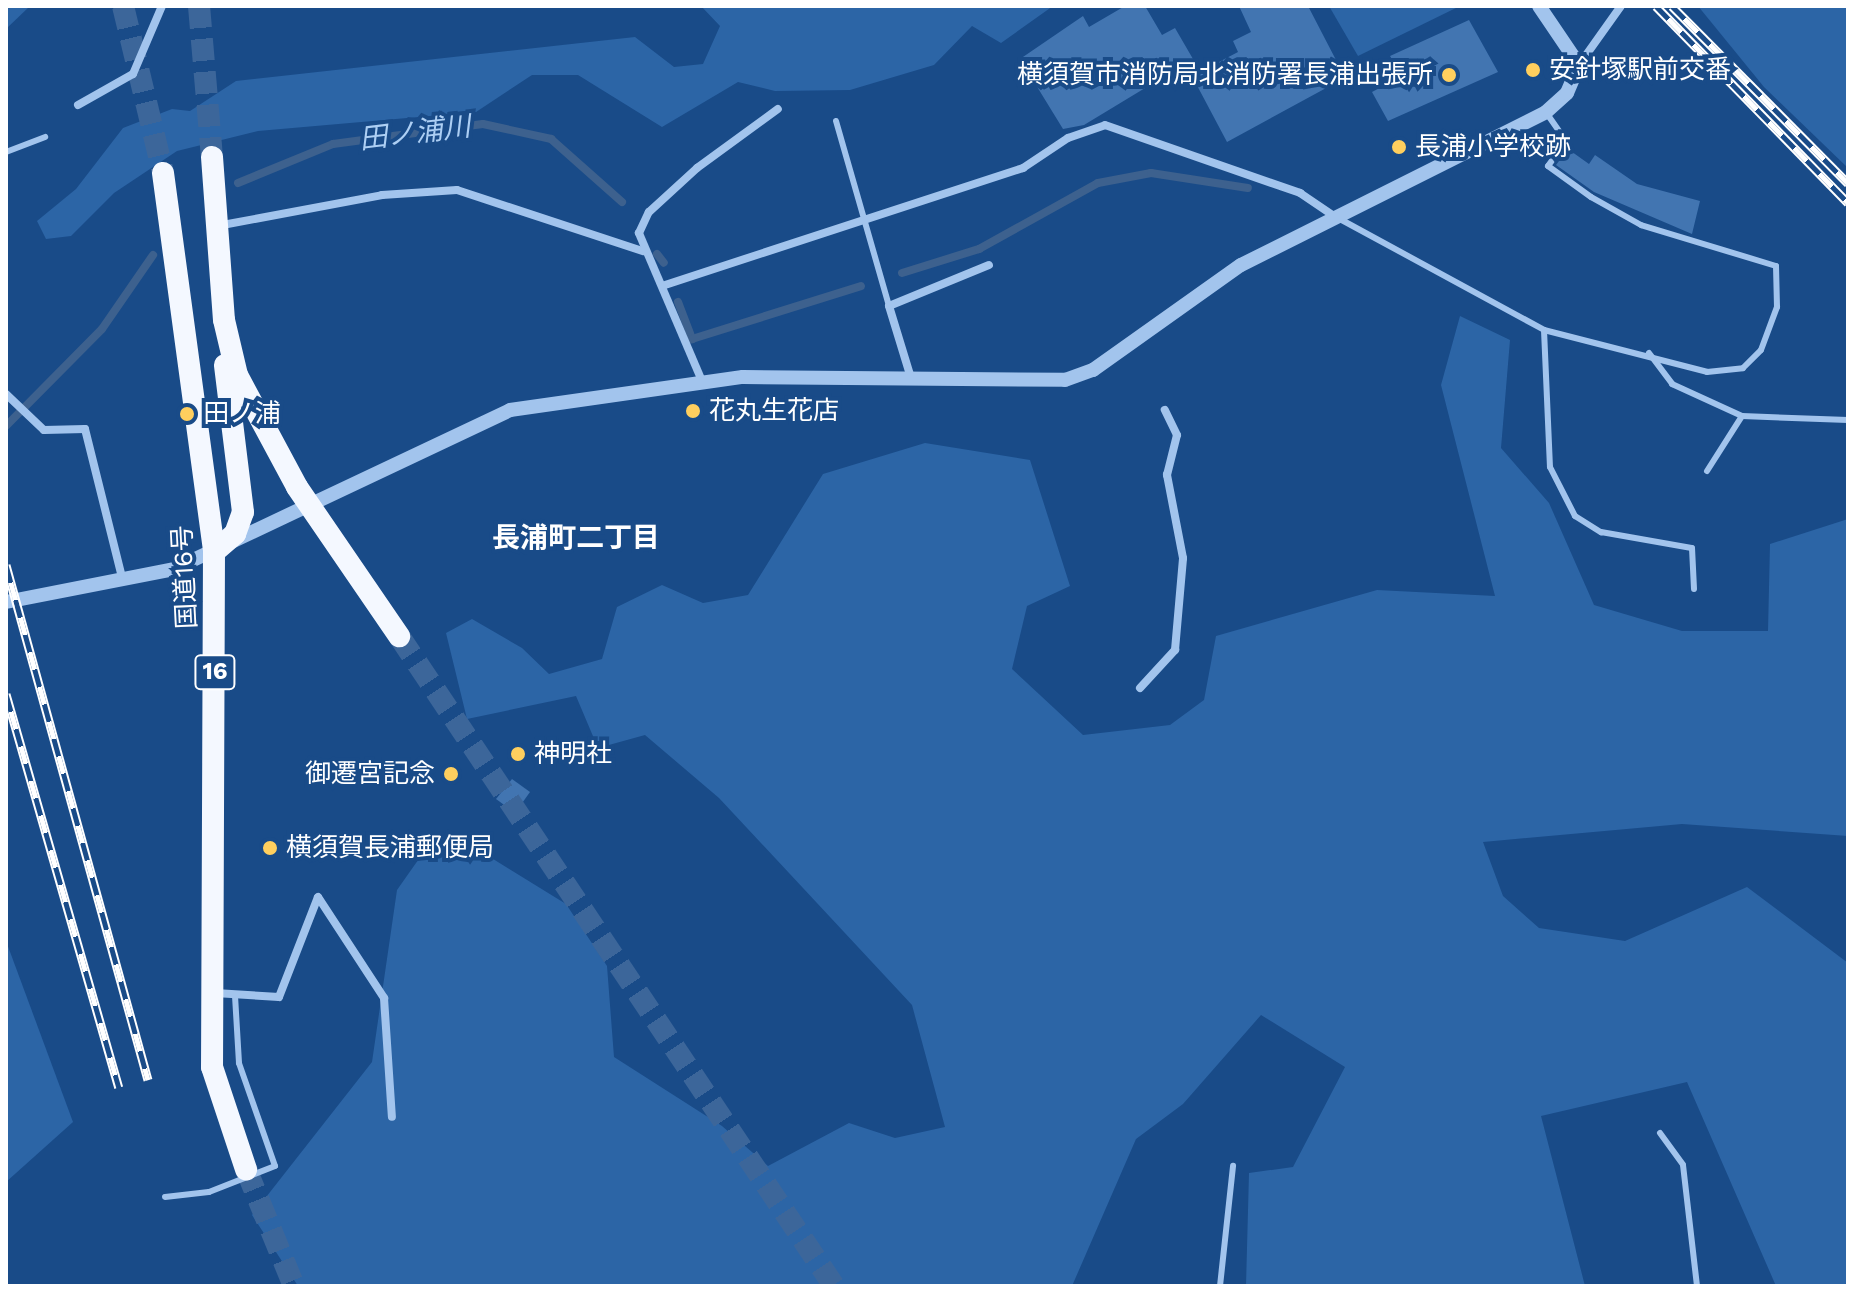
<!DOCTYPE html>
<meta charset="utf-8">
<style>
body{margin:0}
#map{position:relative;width:1854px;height:1292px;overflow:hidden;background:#194b88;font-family:"Work Sans","Noto Sans JP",sans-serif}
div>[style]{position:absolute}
.green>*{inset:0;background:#2c65a6}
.stream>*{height:8px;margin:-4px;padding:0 4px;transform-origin:4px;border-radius:4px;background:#3d618e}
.building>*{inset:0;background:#4275b1}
.trunk-tunnel>*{height:22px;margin-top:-11px;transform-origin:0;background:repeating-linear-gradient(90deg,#3c669a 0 22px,transparent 0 33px)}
.service>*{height:6px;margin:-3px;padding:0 3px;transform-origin:3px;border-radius:3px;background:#a2c4ed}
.minor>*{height:8px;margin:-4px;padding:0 4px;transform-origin:4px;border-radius:4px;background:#a2c4ed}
.tertiary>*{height:14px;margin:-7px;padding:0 7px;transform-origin:7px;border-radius:7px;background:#a2c4ed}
.trunk>*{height:22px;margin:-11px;padding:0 11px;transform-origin:11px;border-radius:11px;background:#f4f8ff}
.rail>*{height:9px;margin-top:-4.5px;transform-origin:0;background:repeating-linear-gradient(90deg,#194b88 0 18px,#fff 0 36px);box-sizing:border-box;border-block:2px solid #fff}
.dots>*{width:22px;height:22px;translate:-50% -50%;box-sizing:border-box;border:4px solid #194b88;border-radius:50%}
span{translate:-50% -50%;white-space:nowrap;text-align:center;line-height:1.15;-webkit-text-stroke:8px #194b88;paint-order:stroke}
.shield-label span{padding:2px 6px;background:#194b88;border:2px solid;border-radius:6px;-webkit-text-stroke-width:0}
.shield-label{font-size:24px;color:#fff;font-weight:700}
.poi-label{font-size:26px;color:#fff}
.left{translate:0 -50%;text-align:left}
.right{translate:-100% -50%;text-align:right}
.street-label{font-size:26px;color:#fff}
.water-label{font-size:28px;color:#adcff4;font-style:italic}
.neighbourhood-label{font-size:28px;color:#fff;font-weight:700}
.frame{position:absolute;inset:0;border:8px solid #fff;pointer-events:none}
</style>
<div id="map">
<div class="green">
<i style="clip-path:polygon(6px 6px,30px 6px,6px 29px)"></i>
<i style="clip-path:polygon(701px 6px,1053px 6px,1001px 43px,972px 26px,934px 65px,850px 90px,775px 91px,738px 82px,662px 127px,578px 75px,532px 75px,476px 112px,258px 131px,177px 151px,114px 193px,71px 236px,46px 239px,37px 221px,76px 189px,123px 128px,172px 109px,190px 111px,236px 81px,635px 37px,674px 67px,703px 64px,720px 26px)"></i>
<i style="clip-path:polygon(1329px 6px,1460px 6px,1358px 56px)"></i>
<i style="clip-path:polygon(1698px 6px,1848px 6px,1848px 168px,1764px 87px)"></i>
<i style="clip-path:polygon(1460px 316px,1510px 340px,1501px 448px,1549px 503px,1594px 605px,1682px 631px,1768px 631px,1770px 544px,1848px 519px,1848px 836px,1682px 824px,1483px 842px,1503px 896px,1539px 928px,1625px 941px,1747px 887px,1848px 963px,1848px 1286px,1776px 1286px,1687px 1082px,1541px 1116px,1585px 1286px,1246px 1286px,1249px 1173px,1293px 1167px,1345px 1067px,1261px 1015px,1183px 1104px,1136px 1139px,1072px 1286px,298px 1286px,252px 1215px,372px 1062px,397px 890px,435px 836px,477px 849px,566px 904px,607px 966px,614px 1057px,722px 1126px,768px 1166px,849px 1123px,895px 1138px,945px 1127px,912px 1005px,719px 798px,645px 735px,598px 748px,576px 696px,467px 719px,446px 633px,472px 619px,522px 648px,549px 674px,602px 659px,617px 607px,662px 585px,703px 603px,748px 595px,823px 474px,925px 443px,1030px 460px,1070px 586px,1027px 606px,1012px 669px,1083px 735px,1170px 725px,1204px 700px,1216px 636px,1377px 590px,1495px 596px,1441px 385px)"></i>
<i style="clip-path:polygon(6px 941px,73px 1122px,6px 1182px)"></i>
</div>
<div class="stream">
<i style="left:238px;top:183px;width:103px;rotate:-22.3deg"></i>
<i style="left:333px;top:144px;width:151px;rotate:-7.6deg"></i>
<i style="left:483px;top:124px;width:70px;rotate:12.4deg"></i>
<i style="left:551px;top:139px;width:95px;rotate:41.6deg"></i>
<i style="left:657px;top:254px;width:11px;rotate:52deg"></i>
<i style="left:902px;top:273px;width:81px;rotate:-17.3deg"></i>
<i style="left:979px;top:249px;width:136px;rotate:-29deg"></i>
<i style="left:1098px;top:183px;width:54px;rotate:-10.7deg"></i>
<i style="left:1151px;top:173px;width:98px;rotate:8.8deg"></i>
<i style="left:678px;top:302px;width:40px;rotate:69deg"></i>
<i style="left:692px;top:339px;width:177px;rotate:-17.4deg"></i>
<i style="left:6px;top:426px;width:136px;rotate:-45.3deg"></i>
<i style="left:102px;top:329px;width:90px;rotate:-55.4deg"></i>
</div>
<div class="building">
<i style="clip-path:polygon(1125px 6px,1145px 6px,1162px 35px,1175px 28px,1193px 59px,1084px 125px,1063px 129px,1020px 59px,1083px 16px,1089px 27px)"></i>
<i style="clip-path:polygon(1239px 6px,1308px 6px,1336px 60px,1328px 87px,1227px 142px,1192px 76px,1238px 52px,1233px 41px,1251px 32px)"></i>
<i style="clip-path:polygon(1469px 20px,1498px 72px,1388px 121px,1372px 92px,1402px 76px,1390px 56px)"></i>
<i style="clip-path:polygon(1568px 149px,1589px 164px,1595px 155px,1637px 184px,1700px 201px,1692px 234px,1594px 192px,1556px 165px)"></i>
<i style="clip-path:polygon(512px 779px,530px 792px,515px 813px,496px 799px)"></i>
</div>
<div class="trunk-tunnel">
<i style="left:123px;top:6px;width:172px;rotate:76.5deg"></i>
<i style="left:199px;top:6px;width:152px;rotate:85.1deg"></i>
<i style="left:399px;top:636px;width:782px;rotate:56.21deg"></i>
<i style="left:246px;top:1169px;width:126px;rotate:67.7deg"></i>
</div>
<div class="service">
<i style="left:836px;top:121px;width:192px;rotate:74deg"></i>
<i style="left:6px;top:152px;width:42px;rotate:-21deg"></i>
<i style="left:1338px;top:218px;width:234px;rotate:28.5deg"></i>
<i style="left:1544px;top:330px;width:168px;rotate:14.4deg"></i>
<i style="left:1707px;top:372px;width:36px;rotate:-6deg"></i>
<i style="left:1743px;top:368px;width:25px;rotate:-45deg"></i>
<i style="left:1761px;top:350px;width:46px;rotate:-69.6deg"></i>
<i style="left:1777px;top:307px;width:41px;rotate:-91.4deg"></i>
<i style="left:1776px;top:266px;width:141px;rotate:-163.1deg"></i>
<i style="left:1641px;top:225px;width:57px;rotate:-150.8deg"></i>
<i style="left:1591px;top:197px;width:53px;rotate:-144.2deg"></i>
<i style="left:1548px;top:166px;width:31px;rotate:-54deg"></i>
<i style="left:1566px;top:141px;width:35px;rotate:-125deg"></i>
<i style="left:1544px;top:330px;width:137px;rotate:87.5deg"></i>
<i style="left:1550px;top:467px;width:55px;rotate:63deg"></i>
<i style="left:1575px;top:516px;width:31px;rotate:32deg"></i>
<i style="left:1601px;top:532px;width:92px;rotate:10deg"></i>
<i style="left:1692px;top:548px;width:41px;rotate:87.2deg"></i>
<i style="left:1649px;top:353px;width:39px;rotate:53deg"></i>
<i style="left:1672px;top:384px;width:77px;rotate:24.6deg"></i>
<i style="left:1742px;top:416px;width:106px;rotate:2.2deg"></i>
<i style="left:1707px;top:471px;width:65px;rotate:-57.5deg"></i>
<i style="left:1660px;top:1133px;width:39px;rotate:54deg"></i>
<i style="left:1683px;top:1165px;width:122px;rotate:83.4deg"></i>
<i style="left:165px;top:1197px;width:44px;rotate:-6.5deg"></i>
<i style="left:209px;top:1192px;width:71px;rotate:-21.5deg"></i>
<i style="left:275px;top:1166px;width:109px;rotate:-109.3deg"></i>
<i style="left:239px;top:1063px;width:68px;rotate:-93.4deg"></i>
<i style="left:1220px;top:1286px;width:121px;rotate:-83.8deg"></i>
</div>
<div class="minor">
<i style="left:1579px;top:65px;width:72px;rotate:-54.6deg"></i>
<i style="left:78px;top:105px;width:63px;rotate:-29.4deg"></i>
<i style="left:133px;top:74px;width:74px;rotate:-66.9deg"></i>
<i style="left:217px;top:226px;width:168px;rotate:-10.6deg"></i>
<i style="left:382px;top:195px;width:75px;rotate:-3.8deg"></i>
<i style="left:457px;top:190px;width:196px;rotate:18.2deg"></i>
<i style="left:662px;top:286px;width:380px;rotate:-18.1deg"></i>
<i style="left:1023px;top:168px;width:54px;rotate:-33.7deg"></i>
<i style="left:1068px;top:138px;width:39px;rotate:-19deg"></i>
<i style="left:1105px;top:125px;width:207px;rotate:19.2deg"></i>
<i style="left:1300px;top:193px;width:41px;rotate:34.1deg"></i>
<i style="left:911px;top:378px;width:75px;rotate:-107deg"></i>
<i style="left:889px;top:306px;width:108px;rotate:-22.3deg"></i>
<i style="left:702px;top:381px;width:161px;rotate:-113.1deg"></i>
<i style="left:639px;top:233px;width:23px;rotate:-65deg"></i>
<i style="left:649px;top:212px;width:65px;rotate:-42.5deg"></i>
<i style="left:697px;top:168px;width:100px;rotate:-36.1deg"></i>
<i style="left:6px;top:394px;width:52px;rotate:43.5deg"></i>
<i style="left:44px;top:430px;width:41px;rotate:-1.4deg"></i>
<i style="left:85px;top:429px;width:157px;rotate:76deg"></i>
<i style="left:1140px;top:688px;width:52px;rotate:-47.4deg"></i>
<i style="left:1175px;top:650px;width:92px;rotate:-85deg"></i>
<i style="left:1183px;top:558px;width:85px;rotate:-100.9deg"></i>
<i style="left:1167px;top:475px;width:41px;rotate:-76deg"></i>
<i style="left:1177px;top:435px;width:28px;rotate:-116deg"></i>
<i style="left:318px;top:897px;width:121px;rotate:56.8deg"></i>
<i style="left:384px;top:998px;width:119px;rotate:86.2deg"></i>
<i style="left:215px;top:993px;width:64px;rotate:3.6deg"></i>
<i style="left:279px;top:997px;width:107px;rotate:-68.7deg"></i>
</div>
<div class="tertiary">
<i style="left:6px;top:602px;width:171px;rotate:-11.1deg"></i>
<i style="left:174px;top:569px;width:372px;rotate:-25.3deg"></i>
<i style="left:510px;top:410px;width:235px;rotate:-8.1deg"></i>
<i style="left:743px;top:377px;width:322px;rotate:0.5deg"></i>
<i style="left:1065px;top:380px;width:30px;rotate:-20deg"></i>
<i style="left:1093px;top:370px;width:181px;rotate:-35.4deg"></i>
<i style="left:1241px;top:265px;width:341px;rotate:-26.6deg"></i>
<i style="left:1546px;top:112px;width:28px;rotate:-42deg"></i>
<i style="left:1567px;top:93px;width:30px;rotate:-67deg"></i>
<i style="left:1579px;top:65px;width:71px;rotate:-124.1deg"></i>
</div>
<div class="trunk">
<i style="left:212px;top:157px;width:163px;rotate:85.8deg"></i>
<i style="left:224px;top:320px;width:57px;rotate:76.7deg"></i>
<i style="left:237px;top:375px;width:127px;rotate:61.8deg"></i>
<i style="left:297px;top:487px;width:181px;rotate:55.6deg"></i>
<i style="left:163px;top:173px;width:382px;rotate:82.3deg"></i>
<i style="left:214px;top:552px;width:515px;rotate:90.22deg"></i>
<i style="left:212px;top:1067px;width:108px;rotate:71.6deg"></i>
<i style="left:214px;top:552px;width:28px;rotate:-41deg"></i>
<i style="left:235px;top:534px;width:23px;rotate:-70deg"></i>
<i style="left:243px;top:512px;width:148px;rotate:-97deg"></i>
</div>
<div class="rail">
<i style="left:1656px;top:6px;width:275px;rotate:45.7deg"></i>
<i style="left:1672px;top:6px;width:250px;rotate:45.2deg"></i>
<i style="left:6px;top:565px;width:534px;rotate:74.58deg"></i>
<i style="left:6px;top:694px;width:409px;rotate:74deg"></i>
</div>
<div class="dots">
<i style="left:1533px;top:70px;background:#ffcf5e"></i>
<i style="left:1449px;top:75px;background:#ffcf5e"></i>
<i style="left:1399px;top:147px;background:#ffcf5e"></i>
<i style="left:693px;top:411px;background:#ffcf5e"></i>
<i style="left:187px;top:414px;background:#ffcf5e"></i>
<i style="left:518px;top:754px;background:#ffcf5e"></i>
<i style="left:451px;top:774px;background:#ffcf5e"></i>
<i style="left:270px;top:848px;background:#ffcf5e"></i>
</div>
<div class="shield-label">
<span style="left:215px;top:672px">16</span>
</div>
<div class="poi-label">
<span class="left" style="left:1549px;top:70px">安針塚駅前交番</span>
<span class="right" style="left:1433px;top:75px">横須賀市消防局北消防署長浦出張所</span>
<span class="left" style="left:1415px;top:147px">長浦小学校跡</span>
<span class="left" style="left:709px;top:411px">花丸生花店</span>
<span class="left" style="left:203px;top:414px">田ノ浦</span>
<span class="left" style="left:534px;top:754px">神明社</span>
<span class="right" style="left:435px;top:774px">御遷宮記念</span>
<span class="left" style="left:286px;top:848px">横須賀長浦郵便局</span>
</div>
<div class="street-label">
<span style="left:185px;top:577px;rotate:-93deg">国道16号</span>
</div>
<div class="water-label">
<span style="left:415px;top:133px;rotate:-7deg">田ノ浦川</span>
</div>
<div class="neighbourhood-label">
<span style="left:576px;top:538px">長浦町二丁目</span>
</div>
<div class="frame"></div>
</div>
